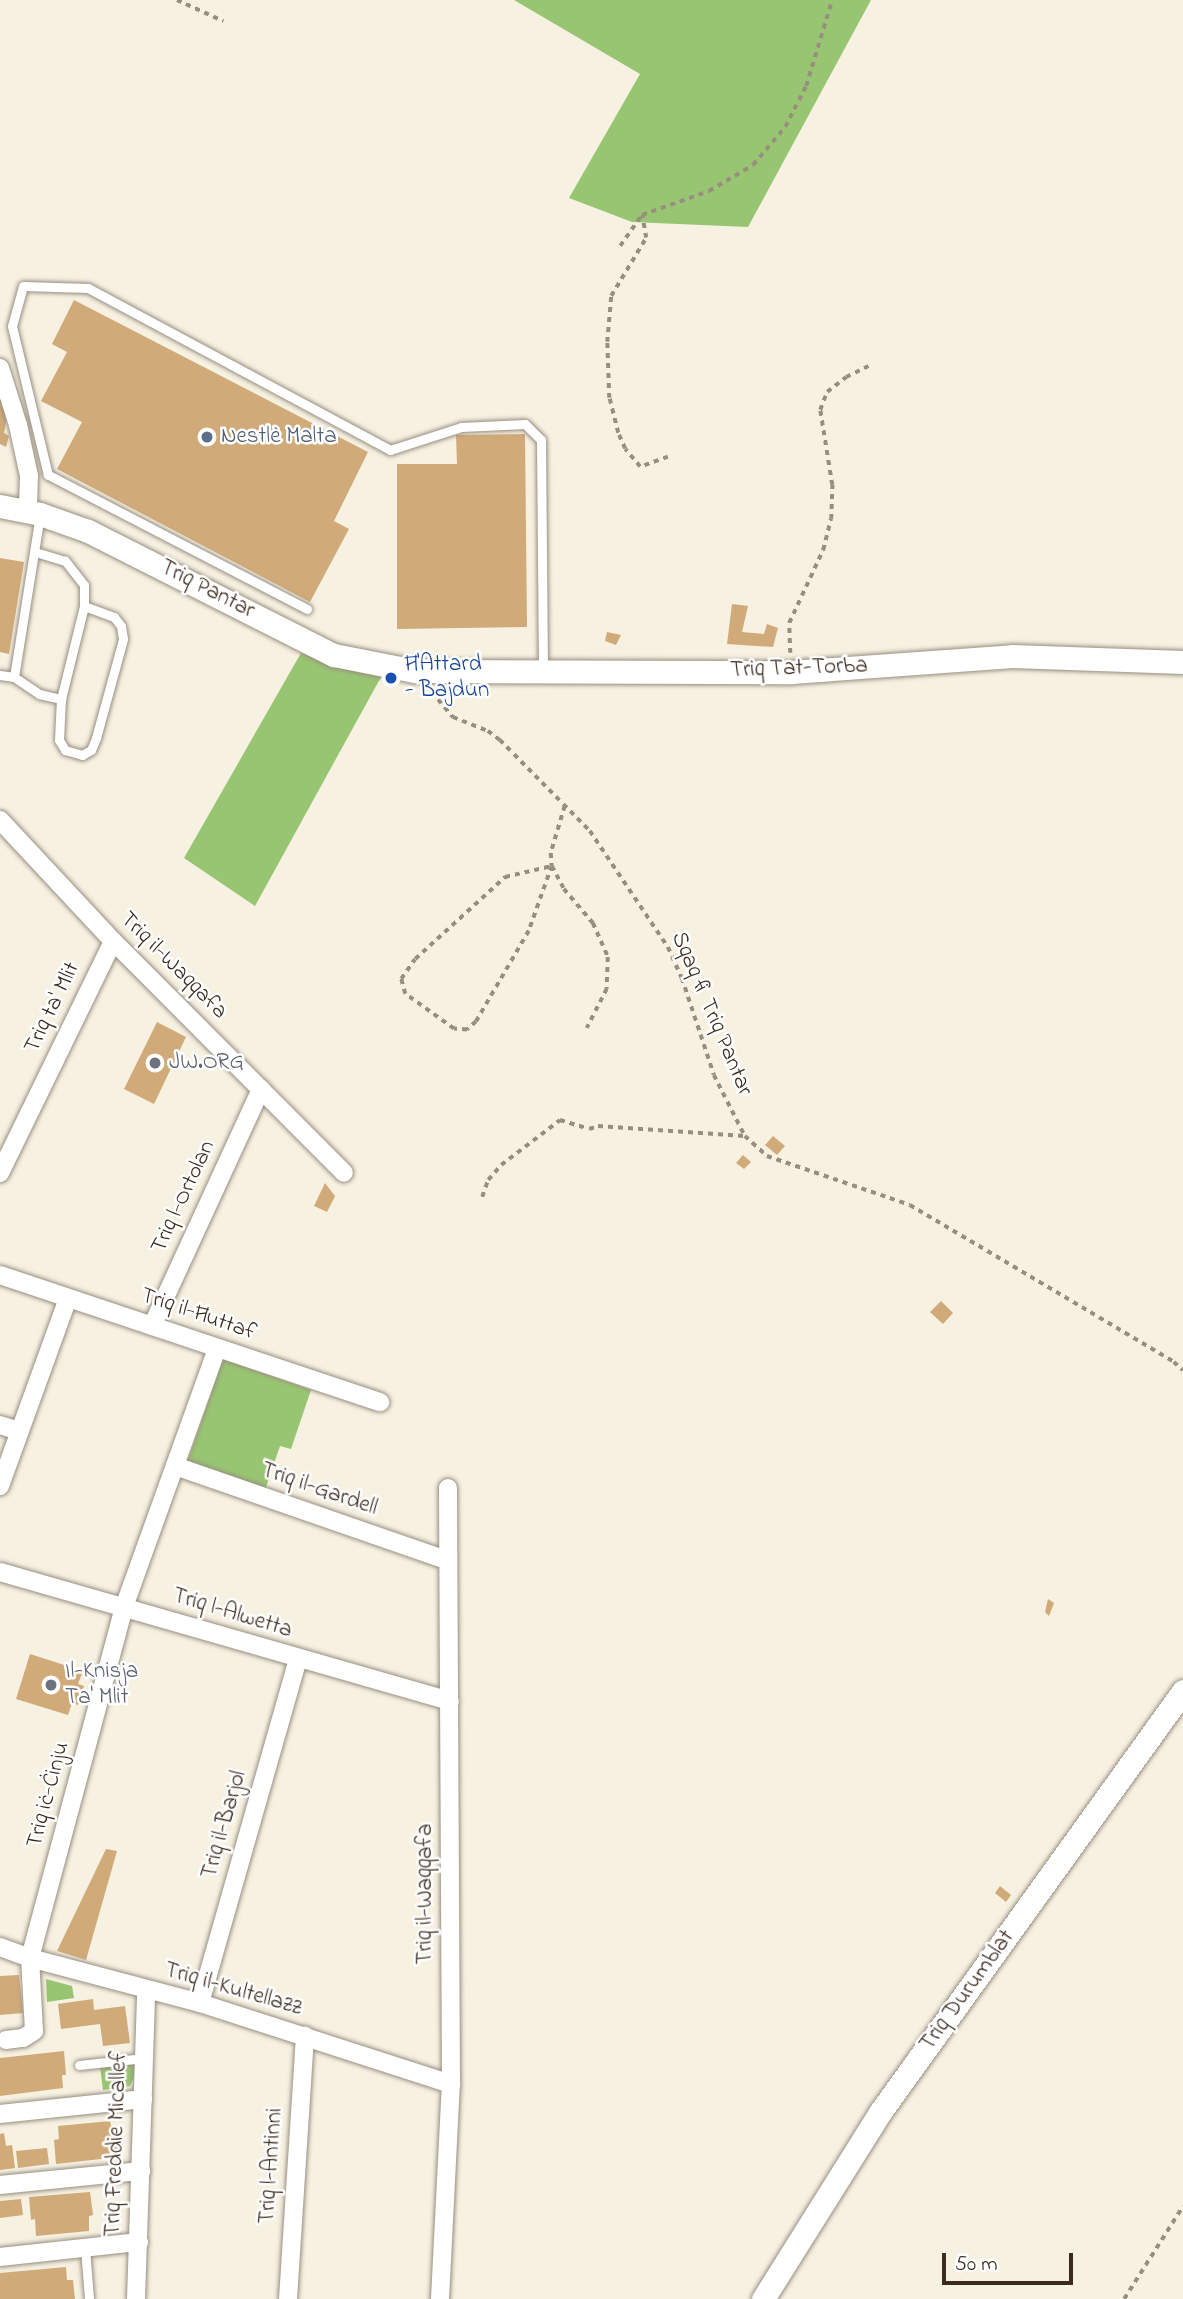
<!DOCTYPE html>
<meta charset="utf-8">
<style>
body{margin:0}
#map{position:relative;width:1183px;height:2299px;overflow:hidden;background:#f6f1e1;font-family:"Indie Flower",sans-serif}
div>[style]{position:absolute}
.green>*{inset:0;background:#98c572}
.building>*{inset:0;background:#d1aa79}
.path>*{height:3.5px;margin-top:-1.75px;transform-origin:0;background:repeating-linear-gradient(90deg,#988e80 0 5px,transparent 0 10px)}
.roads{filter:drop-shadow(0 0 2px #988e80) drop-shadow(0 0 2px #988e80)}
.lane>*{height:9px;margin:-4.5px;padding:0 4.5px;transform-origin:4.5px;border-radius:4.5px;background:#fff}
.street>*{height:18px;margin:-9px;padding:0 9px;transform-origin:9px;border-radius:9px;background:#fff}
.secondary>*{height:23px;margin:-11.5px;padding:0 11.5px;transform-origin:11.5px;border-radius:11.5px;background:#fff}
.dots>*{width:19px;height:19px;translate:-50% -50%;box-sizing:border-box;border:4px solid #fff;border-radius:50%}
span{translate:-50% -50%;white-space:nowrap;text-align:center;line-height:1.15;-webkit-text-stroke:5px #fff;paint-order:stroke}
.service-label{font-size:23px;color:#4e5e75}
.left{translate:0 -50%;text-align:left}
.street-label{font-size:23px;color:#3b2a1e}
.transit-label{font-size:23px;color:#164399}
.worship-label{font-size:23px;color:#5b616d}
.scale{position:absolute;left:942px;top:2253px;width:131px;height:32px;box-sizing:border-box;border:4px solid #3b2a1e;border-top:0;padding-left:9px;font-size:21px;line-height:24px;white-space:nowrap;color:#3b2a1e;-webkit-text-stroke:5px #fff;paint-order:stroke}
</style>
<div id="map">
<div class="green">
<i style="clip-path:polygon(514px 0,871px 0,748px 227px,632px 222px,569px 198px,640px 74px)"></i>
<i style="clip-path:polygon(301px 653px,349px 670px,381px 677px,255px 906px,184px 858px)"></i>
<i style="clip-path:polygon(223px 1359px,311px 1390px,291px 1449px,280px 1446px,265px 1490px,187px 1463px)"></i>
<i style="clip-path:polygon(46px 1979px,72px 1986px,74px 1998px,47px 2002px)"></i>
<i style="clip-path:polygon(126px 2063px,134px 2066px,134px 2077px,130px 2086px,103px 2090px,100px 2067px)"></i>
</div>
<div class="building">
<i style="clip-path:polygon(74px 300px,368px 452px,334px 521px,349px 529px,310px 602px,57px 469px,82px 422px,41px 401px,67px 352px,52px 344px)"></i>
<i style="clip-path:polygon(0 399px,10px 401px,4px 433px,9px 436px,6px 447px,0 444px)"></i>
<i style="clip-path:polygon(525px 434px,527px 627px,397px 629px,397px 464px,457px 464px,456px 435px)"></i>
<i style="clip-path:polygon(0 558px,24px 562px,9px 654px,0 652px)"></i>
<i style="clip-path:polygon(732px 604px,748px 606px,742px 632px,764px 634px,767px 624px,778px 628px,773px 647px,727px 644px)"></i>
<i style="clip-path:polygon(607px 632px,621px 635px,616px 645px,605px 641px)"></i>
<i style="clip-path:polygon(157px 1022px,186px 1037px,154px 1104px,124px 1089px)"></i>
<i style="clip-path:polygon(773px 1136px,785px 1146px,777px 1155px,765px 1145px)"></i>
<i style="clip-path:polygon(743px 1155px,751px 1162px,744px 1169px,736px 1163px)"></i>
<i style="clip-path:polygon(325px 1183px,335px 1196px,327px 1212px,314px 1206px)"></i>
<i style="clip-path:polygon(941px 1301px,953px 1313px,943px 1324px,930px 1312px)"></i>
<i style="clip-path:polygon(1048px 1599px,1054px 1603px,1049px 1616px,1045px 1612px)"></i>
<i style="clip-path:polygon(30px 1654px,83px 1671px,78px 1684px,84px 1686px,78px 1705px,72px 1703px,68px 1715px,16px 1699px)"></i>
<i style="clip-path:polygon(106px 1849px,117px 1851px,86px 1960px,57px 1951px)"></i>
<i style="clip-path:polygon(1000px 1886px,1011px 1895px,1006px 1902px,995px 1893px)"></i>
<i style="clip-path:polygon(19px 1975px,23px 2013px,0 2015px,0 1976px)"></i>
<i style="clip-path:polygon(93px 1999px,94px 2010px,125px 2006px,130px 2043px,103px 2046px,100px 2024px,61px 2029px,58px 2004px)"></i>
<i style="clip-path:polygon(64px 2051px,66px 2075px,62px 2075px,63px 2088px,0 2096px,0 2058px)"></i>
<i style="clip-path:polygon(110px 2121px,113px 2134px,117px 2133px,119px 2157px,56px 2164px,54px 2140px,59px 2139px,58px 2126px)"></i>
<i style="clip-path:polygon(4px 2133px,6px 2146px,12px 2145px,15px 2168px,0 2170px,0 2134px)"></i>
<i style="clip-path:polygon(47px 2148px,49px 2164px,18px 2168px,16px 2151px)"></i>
<i style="clip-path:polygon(90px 2192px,93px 2215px,89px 2216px,89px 2231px,36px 2236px,35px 2219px,31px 2220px,29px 2197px)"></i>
<i style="clip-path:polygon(21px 2199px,23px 2215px,0 2218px,0 2201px)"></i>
<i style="clip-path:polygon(66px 2267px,67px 2280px,73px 2280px,75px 2299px,0 2299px,0 2273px)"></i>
</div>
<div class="path">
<i style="left:177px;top:0;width:51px;rotate:24.5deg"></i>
<i style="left:620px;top:246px;width:38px;rotate:-55deg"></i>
<i style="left:668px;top:457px;width:30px;rotate:160deg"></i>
<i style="left:640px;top:467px;width:23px;rotate:-130deg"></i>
<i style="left:625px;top:449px;width:17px;rotate:-114deg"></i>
<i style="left:618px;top:433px;width:36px;rotate:-104deg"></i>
<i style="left:609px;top:398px;width:56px;rotate:-92deg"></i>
<i style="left:607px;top:342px;width:46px;rotate:-85deg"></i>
<i style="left:611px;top:296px;width:68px;rotate:-58.9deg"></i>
<i style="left:646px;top:238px;width:23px;rotate:-100deg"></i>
<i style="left:642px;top:215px;width:71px;rotate:-19.7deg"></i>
<i style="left:709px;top:191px;width:51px;rotate:-30.6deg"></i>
<i style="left:753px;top:165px;width:50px;rotate:-49.9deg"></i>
<i style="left:785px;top:127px;width:46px;rotate:-62.9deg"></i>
<i style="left:806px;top:86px;width:90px;rotate:-73.2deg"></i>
<i style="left:790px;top:653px;width:30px;rotate:-92deg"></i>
<i style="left:789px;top:623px;width:81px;rotate:-65deg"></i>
<i style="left:823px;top:550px;width:32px;rotate:-76deg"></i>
<i style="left:831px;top:519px;width:34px;rotate:-88deg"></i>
<i style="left:832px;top:485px;width:76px;rotate:-99.1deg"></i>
<i style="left:820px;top:410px;width:19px;rotate:-69deg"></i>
<i style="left:827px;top:392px;width:24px;rotate:-38deg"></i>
<i style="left:846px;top:377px;width:25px;rotate:-26deg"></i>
<i style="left:432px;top:692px;width:33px;rotate:50deg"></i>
<i style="left:453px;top:717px;width:38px;rotate:22deg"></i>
<i style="left:488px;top:731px;width:15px;rotate:37deg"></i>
<i style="left:500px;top:740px;width:128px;rotate:45.3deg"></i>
<i style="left:590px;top:831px;width:140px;rotate:56.1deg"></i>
<i style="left:668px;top:947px;width:34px;rotate:66deg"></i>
<i style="left:682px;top:978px;width:102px;rotate:71.7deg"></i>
<i style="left:714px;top:1075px;width:68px;rotate:63.1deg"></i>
<i style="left:745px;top:1136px;width:30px;rotate:42deg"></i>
<i style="left:767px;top:1156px;width:151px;rotate:18.9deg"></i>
<i style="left:910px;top:1205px;width:307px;rotate:30.7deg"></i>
<i style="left:1174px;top:1362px;width:12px;rotate:42deg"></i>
<i style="left:565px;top:806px;width:49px;rotate:106.6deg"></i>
<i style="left:551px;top:853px;width:13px;rotate:86deg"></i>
<i style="left:552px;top:866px;width:26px;rotate:62deg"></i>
<i style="left:564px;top:889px;width:45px;rotate:49.5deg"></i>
<i style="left:593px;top:923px;width:37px;rotate:66deg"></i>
<i style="left:608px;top:957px;width:32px;rotate:92deg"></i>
<i style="left:607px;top:989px;width:44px;rotate:117.1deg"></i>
<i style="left:552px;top:866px;width:69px;rotate:109.5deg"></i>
<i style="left:529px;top:931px;width:105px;rotate:120.2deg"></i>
<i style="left:476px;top:1022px;width:12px;rotate:138deg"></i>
<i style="left:467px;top:1030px;width:13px;rotate:-176deg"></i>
<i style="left:454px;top:1029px;width:60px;rotate:-144.5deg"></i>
<i style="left:405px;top:994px;width:16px;rotate:-105deg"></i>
<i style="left:401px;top:979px;width:24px;rotate:-55deg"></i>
<i style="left:415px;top:959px;width:122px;rotate:-42.3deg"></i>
<i style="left:505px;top:877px;width:48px;rotate:-13.2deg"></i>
<i style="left:482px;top:1197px;width:18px;rotate:-71deg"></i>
<i style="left:488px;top:1180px;width:20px;rotate:-49deg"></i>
<i style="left:501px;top:1165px;width:74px;rotate:-37.3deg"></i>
<i style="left:560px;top:1120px;width:30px;rotate:17deg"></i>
<i style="left:589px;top:1129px;width:9px;rotate:-18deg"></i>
<i style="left:598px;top:1126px;width:147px;rotate:3.9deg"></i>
<i style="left:1124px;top:2299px;width:110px;rotate:-57.6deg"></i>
</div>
<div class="roads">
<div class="lane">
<i style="left:307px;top:609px;width:292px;rotate:-152.6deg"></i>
<i style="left:48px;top:475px;width:153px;rotate:-103.6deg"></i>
<i style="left:12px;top:326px;width:41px;rotate:-74.6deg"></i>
<i style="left:23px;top:286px;width:65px;rotate:1.8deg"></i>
<i style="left:88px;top:288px;width:343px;rotate:28.2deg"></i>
<i style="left:390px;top:450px;width:75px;rotate:-17.9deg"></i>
<i style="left:461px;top:427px;width:64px;rotate:-2.7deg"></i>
<i style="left:525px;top:424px;width:23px;rotate:45deg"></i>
<i style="left:541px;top:440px;width:230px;rotate:89.5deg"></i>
<i style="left:0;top:675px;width:14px;rotate:8deg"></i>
<i style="left:14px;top:677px;width:30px;rotate:34deg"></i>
<i style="left:39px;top:694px;width:23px;rotate:13deg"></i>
<i style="left:61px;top:699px;width:96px;rotate:-76.1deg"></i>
<i style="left:84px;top:606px;width:21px;rotate:-90deg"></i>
<i style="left:84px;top:585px;width:31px;rotate:-128deg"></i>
<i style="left:65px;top:561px;width:31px;rotate:-163deg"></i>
<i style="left:14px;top:677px;width:164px;rotate:-80.9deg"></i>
<i style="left:61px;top:699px;width:41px;rotate:92.8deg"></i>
<i style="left:59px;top:740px;width:12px;rotate:59deg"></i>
<i style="left:65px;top:750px;width:18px;rotate:16deg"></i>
<i style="left:82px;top:755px;width:10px;rotate:-29deg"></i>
<i style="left:91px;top:750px;width:13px;rotate:-67deg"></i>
<i style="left:96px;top:738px;width:103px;rotate:-74.7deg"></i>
<i style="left:123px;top:639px;width:13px;rotate:-99deg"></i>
<i style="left:121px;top:626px;width:11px;rotate:-128deg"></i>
<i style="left:114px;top:617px;width:32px;rotate:-160deg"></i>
<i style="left:79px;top:2065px;width:65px;rotate:-6.1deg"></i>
<i style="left:85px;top:2248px;width:51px;rotate:85.5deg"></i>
</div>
<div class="street">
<i style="left:0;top:368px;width:60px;rotate:72.5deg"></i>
<i style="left:18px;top:425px;width:52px;rotate:77.8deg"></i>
<i style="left:29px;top:476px;width:34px;rotate:92deg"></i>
<i style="left:0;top:820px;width:166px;rotate:47deg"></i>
<i style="left:113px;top:941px;width:327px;rotate:45.1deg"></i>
<i style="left:0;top:1173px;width:258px;rotate:-64deg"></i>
<i style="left:0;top:1275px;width:401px;rotate:18.5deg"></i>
<i style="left:152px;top:1326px;width:261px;rotate:-65.3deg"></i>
<i style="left:0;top:1425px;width:20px;rotate:18deg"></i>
<i style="left:175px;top:1466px;width:288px;rotate:19.1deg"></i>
<i style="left:0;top:1486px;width:200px;rotate:-70.1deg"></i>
<i style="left:0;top:1572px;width:468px;rotate:16deg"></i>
<i style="left:0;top:1947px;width:32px;rotate:20deg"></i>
<i style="left:30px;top:1958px;width:176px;rotate:14.8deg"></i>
<i style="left:200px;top:2003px;width:264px;rotate:17.9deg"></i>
<i style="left:200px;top:2003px;width:358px;rotate:-74.1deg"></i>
<i style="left:6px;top:2040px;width:17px;rotate:-7deg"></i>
<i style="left:23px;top:2038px;width:13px;rotate:-32deg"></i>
<i style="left:34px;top:2031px;width:73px;rotate:-93.1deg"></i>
<i style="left:30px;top:1958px;width:363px;rotate:-75deg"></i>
<i style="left:124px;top:1607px;width:275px;rotate:-70.2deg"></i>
<i style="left:0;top:2114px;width:144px;rotate:-6deg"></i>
<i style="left:0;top:2185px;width:142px;rotate:-5.7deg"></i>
<i style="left:0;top:2257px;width:140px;rotate:-6.2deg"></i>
<i style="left:136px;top:2299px;width:309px;rotate:-88.1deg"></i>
<i style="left:288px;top:2299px;width:264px;rotate:-86.3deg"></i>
<i style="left:440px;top:2299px;width:215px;rotate:-87.1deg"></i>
<i style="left:451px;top:2084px;width:596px;rotate:-90.29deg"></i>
</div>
<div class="secondary">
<i style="left:0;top:506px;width:41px;rotate:11.3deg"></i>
<i style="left:40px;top:514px;width:51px;rotate:19.5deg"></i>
<i style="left:88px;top:531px;width:275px;rotate:26.8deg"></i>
<i style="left:334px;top:655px;width:83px;rotate:11.2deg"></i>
<i style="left:415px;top:671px;width:376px;rotate:0.2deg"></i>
<i style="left:791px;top:672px;width:222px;rotate:-4.1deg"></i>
<i style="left:1012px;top:656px;width:171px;rotate:2deg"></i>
<i style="left:763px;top:2299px;width:222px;rotate:-57.9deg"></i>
<i style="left:881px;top:2111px;width:517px;rotate:-54.28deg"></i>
</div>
</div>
<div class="dots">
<i style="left:207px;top:437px;background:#5c6f8a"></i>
<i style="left:391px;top:678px;background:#1a4fb4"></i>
<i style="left:155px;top:1063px;background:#6b7280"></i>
<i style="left:51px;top:1685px;background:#6b7280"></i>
</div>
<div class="service-label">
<span class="left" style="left:221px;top:437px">Nestlè Malta</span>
</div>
<div class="street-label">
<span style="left:207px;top:590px;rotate:27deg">Triq Pantar</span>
<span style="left:799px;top:669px;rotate:-2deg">Triq Tat-Torba</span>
<span style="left:173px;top:966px;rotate:45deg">Triq il-Waqqafa</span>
<span style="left:53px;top:1008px;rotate:-64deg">Triq ta' Mlit</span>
<span style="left:711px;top:1014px;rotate:67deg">Sqaq fi Triq Pantar</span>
<span style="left:184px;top:1197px;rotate:-65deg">Triq l-Ortolan</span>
<span style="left:198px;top:1315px;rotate:19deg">Triq il-Ħuttaf</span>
<span style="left:319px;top:1490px;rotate:19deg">Triq il-Gardell</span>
<span style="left:232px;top:1614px;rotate:17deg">Triq l-Alwetta</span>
<span style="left:49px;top:1795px;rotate:-75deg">Triq iċ-Ċinju</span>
<span style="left:225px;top:1825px;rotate:-74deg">Triq il-Barjol</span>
<span style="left:426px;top:1894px;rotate:-90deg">Triq il-Waqqafa</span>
<span style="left:233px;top:1990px;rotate:16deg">Triq il-Kultellazz</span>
<span style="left:968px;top:1991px;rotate:-54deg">Triq Durumblat</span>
<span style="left:117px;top:2144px;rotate:-88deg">Triq Freddie Micallef</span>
<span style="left:272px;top:2166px;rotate:-86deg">Triq l-Antinni</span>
</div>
<div class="transit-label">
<span class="left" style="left:405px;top:678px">Ħ'Attard<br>- Bajdun</span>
</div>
<div class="worship-label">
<span class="left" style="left:169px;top:1063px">JW.ORG</span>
<span class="left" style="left:65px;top:1685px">Il-Knisja<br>Ta' Mlit</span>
</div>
<div class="scale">50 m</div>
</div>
